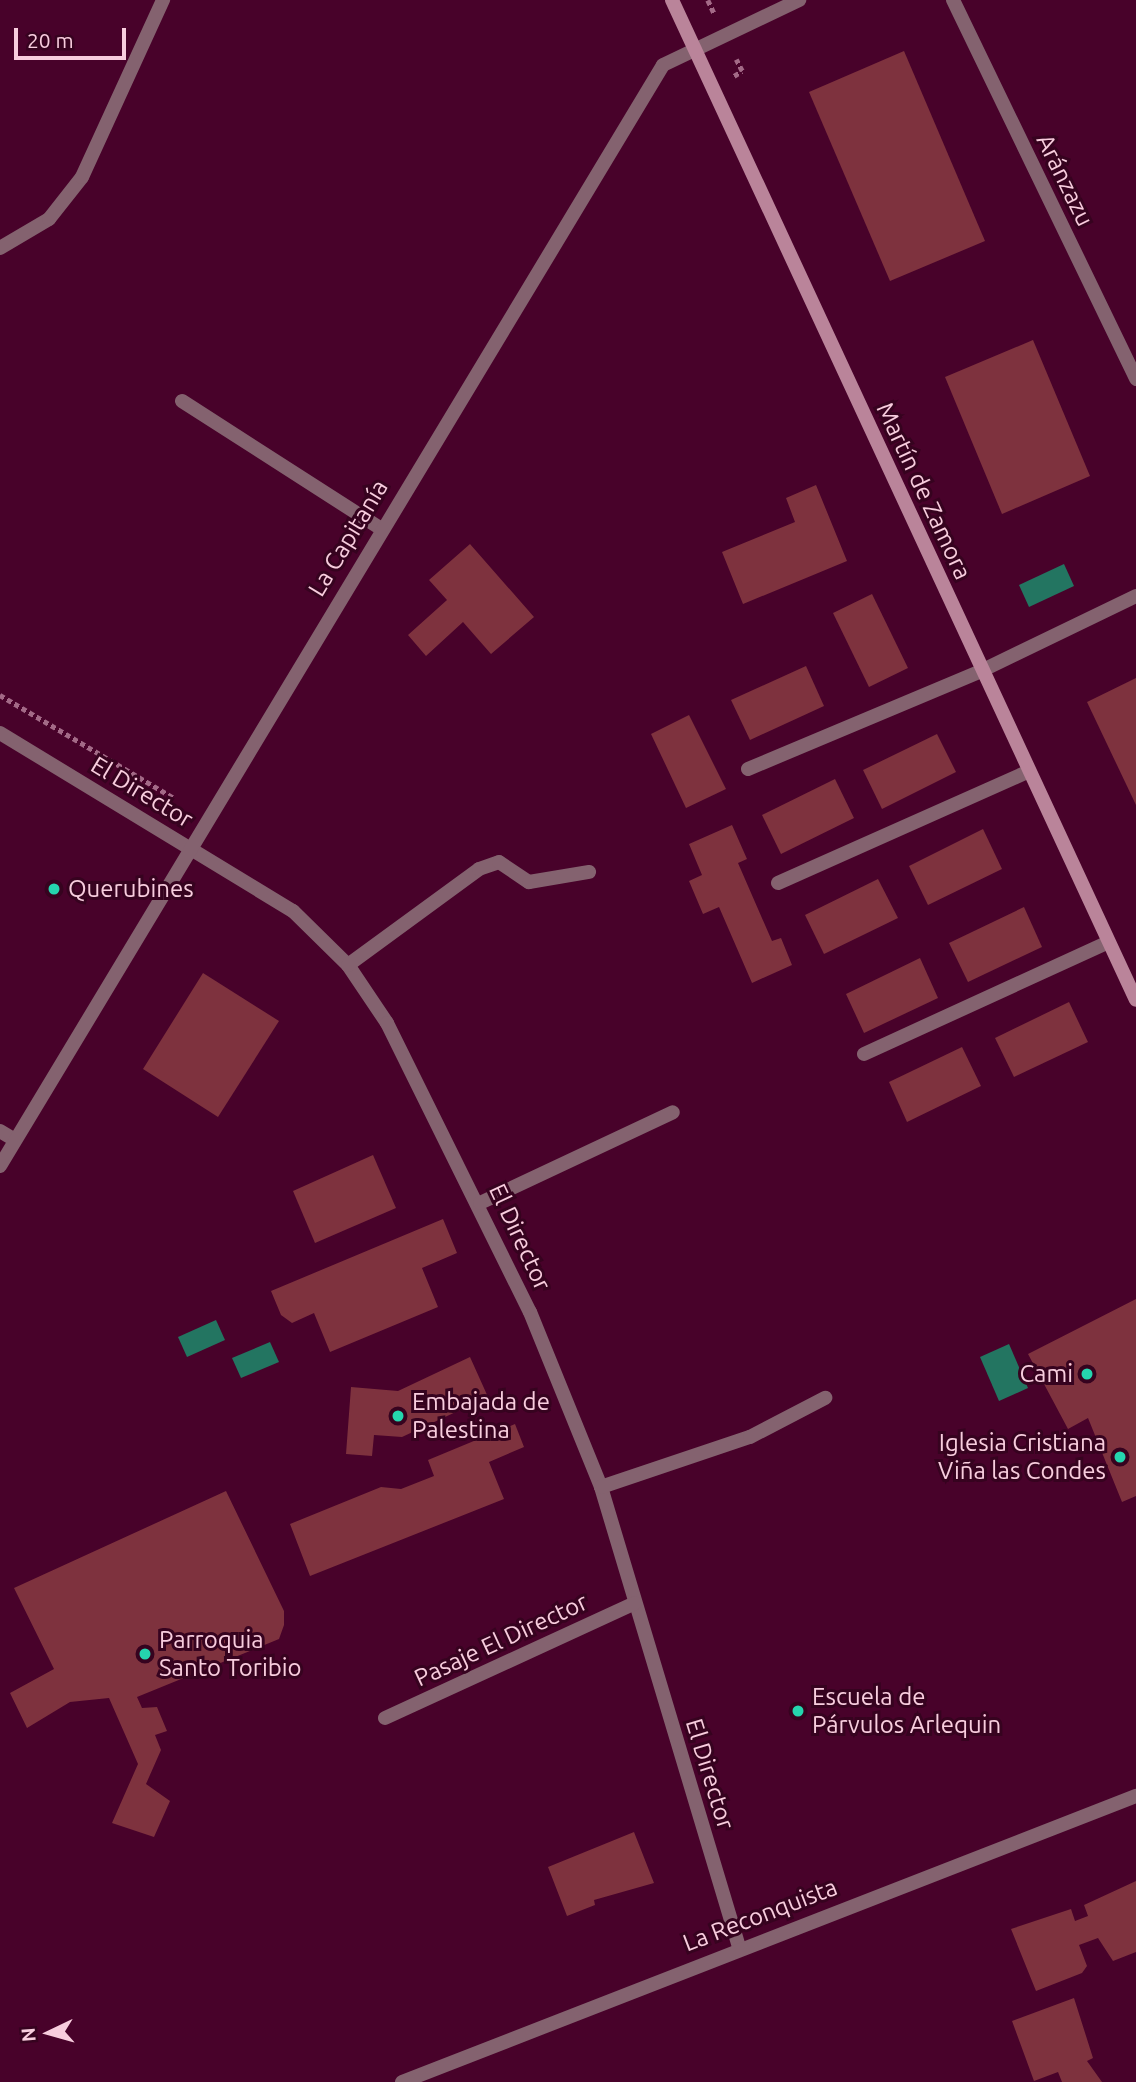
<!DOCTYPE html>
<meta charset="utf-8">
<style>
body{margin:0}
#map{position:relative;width:1136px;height:2082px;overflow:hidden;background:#48022a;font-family:Ubuntu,sans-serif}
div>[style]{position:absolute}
.water>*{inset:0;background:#237561}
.building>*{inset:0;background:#7e323e}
.path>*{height:4.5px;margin-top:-2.25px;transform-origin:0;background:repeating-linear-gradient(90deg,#a36a87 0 5px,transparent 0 8.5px)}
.lane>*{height:14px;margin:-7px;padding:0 7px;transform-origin:7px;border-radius:7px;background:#84626f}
.street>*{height:14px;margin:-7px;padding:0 7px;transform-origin:7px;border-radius:7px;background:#84626f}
.secondary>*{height:14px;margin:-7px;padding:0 7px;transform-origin:7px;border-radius:7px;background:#ba849a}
.dots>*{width:19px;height:19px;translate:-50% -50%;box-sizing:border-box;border:4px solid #36031f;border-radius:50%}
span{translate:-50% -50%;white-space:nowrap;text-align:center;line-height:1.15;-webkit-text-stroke:6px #36031f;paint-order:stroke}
.street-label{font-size:24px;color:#f8cdde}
.poi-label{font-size:24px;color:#f8cdde}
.left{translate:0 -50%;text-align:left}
.right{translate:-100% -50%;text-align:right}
.north{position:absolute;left:14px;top:1998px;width:70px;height:70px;-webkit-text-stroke:5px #36031f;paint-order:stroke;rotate:265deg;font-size:19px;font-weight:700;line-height:28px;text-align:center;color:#f8cdde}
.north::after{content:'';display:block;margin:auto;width:24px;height:32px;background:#f8cdde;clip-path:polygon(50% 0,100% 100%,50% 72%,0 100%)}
.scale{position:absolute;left:14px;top:28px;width:112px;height:32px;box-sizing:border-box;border:4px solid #f8cdde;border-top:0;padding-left:9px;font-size:21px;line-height:24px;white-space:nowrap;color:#f8cdde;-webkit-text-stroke:5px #36031f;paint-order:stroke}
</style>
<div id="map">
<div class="water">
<i style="clip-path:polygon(1064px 564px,1074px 586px,1029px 607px,1019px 585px)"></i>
<i style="clip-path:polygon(216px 1320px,225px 1340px,187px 1357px,178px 1337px)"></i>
<i style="clip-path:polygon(270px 1342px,279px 1362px,241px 1378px,232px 1358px)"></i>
<i style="clip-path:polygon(1009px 1344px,1028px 1388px,999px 1401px,980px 1357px)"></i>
</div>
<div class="building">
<i style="clip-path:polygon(904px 51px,985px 241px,890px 281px,809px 92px)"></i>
<i style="clip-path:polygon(1033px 340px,1090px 476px,1002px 514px,945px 377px)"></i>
<i style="clip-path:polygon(816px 485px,847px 561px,743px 604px,722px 552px,795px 522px,786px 498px)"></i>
<i style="clip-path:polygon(470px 544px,534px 617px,491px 654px,463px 622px,426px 656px,408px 635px,447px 600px,429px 580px)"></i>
<i style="clip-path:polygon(872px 594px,908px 668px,869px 687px,833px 613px)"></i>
<i style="clip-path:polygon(806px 666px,824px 706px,750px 740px,731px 700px)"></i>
<i style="clip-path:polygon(1136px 678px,1136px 805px,1087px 702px)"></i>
<i style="clip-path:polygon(689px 715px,726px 789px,686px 808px,651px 734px)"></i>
<i style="clip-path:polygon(937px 734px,956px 772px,882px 809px,863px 770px)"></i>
<i style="clip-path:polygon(835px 779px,854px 818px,781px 854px,762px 815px)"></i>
<i style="clip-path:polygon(732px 825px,747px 859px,738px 863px,772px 941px,781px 938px,792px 965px,752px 983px,719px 907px,703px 914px,689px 881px,702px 875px,689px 844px)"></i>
<i style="clip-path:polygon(983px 829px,1002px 869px,928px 905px,909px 866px)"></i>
<i style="clip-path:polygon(878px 879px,898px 918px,824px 954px,805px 915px)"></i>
<i style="clip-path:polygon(1024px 907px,1042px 947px,968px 982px,949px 943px)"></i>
<i style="clip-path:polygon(920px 958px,938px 998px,864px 1033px,846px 994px)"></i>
<i style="clip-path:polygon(203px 973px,279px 1021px,218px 1117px,143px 1069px)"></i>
<i style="clip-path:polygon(1069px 1002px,1088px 1042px,1014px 1077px,995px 1038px)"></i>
<i style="clip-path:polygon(962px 1047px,981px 1086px,907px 1122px,889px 1082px)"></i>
<i style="clip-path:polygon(373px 1155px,396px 1208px,315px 1243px,293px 1191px)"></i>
<i style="clip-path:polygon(443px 1219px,457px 1253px,422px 1268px,438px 1307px,330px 1352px,314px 1313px,292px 1323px,281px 1315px,271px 1291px)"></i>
<i style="clip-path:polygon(1136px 1299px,1136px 1496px,1122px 1502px,1088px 1418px,1068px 1429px,1028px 1354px)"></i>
<i style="clip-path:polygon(470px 1357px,488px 1397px,402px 1437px,374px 1435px,372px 1456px,346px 1454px,351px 1387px,398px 1391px)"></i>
<i style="clip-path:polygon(515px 1424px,524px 1447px,489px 1462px,504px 1499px,310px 1576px,290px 1524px,381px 1487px,401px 1489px,434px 1476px,428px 1460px)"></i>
<i style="clip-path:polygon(226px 1491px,284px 1611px,284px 1625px,279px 1639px,137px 1697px,142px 1708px,157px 1707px,167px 1731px,155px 1735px,161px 1750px,146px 1784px,170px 1801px,154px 1837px,112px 1823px,138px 1764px,109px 1698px,70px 1702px,27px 1728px,10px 1693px,54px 1669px,14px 1588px)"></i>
<i style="clip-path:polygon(634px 1832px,654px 1883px,594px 1900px,595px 1905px,567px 1916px,548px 1867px)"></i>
<i style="clip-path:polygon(1136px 1881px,1136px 1952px,1113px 1961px,1098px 1938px,1079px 1945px,1087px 1966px,1082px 1973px,1036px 1991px,1011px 1929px,1071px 1909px,1075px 1921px,1088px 1916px,1084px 1905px)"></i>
<i style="clip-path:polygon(1074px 1998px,1093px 2058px,1087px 2061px,1102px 2082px,1062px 2082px,1058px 2072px,1034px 2081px,1012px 2021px)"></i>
</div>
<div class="path">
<i style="left:708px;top:0;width:14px;rotate:65deg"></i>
<i style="left:734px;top:76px;width:9px;rotate:-32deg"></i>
<i style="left:742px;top:71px;width:13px;rotate:-117deg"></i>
<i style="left:0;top:695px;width:202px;rotate:30.6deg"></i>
</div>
<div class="lane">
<i style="left:182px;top:401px;width:235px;rotate:32.7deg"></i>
</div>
<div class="street">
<i style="left:953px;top:0;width:421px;rotate:64.2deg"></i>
<i style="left:0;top:248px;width:57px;rotate:-30.6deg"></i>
<i style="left:49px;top:219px;width:53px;rotate:-51.8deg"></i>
<i style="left:82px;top:177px;width:195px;rotate:-65.4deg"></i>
<i style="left:0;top:733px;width:343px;rotate:31.3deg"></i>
<i style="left:293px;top:911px;width:77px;rotate:44.5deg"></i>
<i style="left:348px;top:965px;width:70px;rotate:56.1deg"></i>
<i style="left:387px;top:1023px;width:322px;rotate:63.7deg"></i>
<i style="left:530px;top:1312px;width:189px;rotate:67.9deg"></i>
<i style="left:601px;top:1487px;width:479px;rotate:73.3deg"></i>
<i style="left:748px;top:769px;width:255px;rotate:-22.8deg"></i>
<i style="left:983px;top:670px;width:170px;rotate:-25.8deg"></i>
<i style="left:778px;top:883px;width:273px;rotate:-24deg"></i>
<i style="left:348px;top:965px;width:162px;rotate:-36.2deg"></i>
<i style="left:479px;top:869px;width:21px;rotate:-19deg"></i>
<i style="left:499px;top:862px;width:36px;rotate:34deg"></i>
<i style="left:529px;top:882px;width:61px;rotate:-9.5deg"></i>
<i style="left:864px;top:1054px;width:267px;rotate:-24.6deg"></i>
<i style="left:0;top:1131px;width:17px;rotate:31deg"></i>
<i style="left:0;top:1166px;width:1285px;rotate:-58.94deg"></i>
<i style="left:663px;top:65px;width:151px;rotate:-25.5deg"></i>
<i style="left:480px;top:1203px;width:213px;rotate:-25.2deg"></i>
<i style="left:601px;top:1487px;width:157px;rotate:-18.6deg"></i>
<i style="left:750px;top:1437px;width:85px;rotate:-27.5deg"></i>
<i style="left:385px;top:1718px;width:275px;rotate:-24.7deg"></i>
<i style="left:402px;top:2082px;width:788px;rotate:-21.29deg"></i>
</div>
<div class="secondary">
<i style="left:672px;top:0;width:1102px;rotate:65.11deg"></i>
</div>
<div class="dots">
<i style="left:54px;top:889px;background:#25d5ae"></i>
<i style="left:1087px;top:1374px;background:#25d5ae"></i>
<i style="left:398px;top:1416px;background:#25d5ae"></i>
<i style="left:1120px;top:1457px;background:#25d5ae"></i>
<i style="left:145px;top:1654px;background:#25d5ae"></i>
<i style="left:798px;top:1711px;background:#25d5ae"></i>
</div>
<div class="street-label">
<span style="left:1065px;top:180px;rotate:64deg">Aránzazu</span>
<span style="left:924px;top:491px;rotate:65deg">Martín de Zamora</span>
<span style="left:348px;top:538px;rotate:-59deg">La Capitanía</span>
<span style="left:142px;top:792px;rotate:31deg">El Director</span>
<span style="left:520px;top:1237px;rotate:65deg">El Director</span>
<span style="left:501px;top:1640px;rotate:-25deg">Pasaje El Director</span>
<span style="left:710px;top:1774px;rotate:73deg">El Director</span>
<span style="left:760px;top:1915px;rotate:-21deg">La Reconquista</span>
</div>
<div class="poi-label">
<span class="left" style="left:68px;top:889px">Querubines</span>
<span class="right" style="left:1073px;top:1374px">Cami</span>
<span class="left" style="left:412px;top:1416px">Embajada de<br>Palestina</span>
<span class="right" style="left:1106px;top:1457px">Iglesia Cristiana<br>Viña las Condes</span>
<span class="left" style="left:159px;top:1654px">Parroquia<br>Santo Toribio</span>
<span class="left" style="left:812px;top:1711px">Escuela de<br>Párvulos Arlequin</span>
</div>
<div class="north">N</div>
<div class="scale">20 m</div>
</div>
